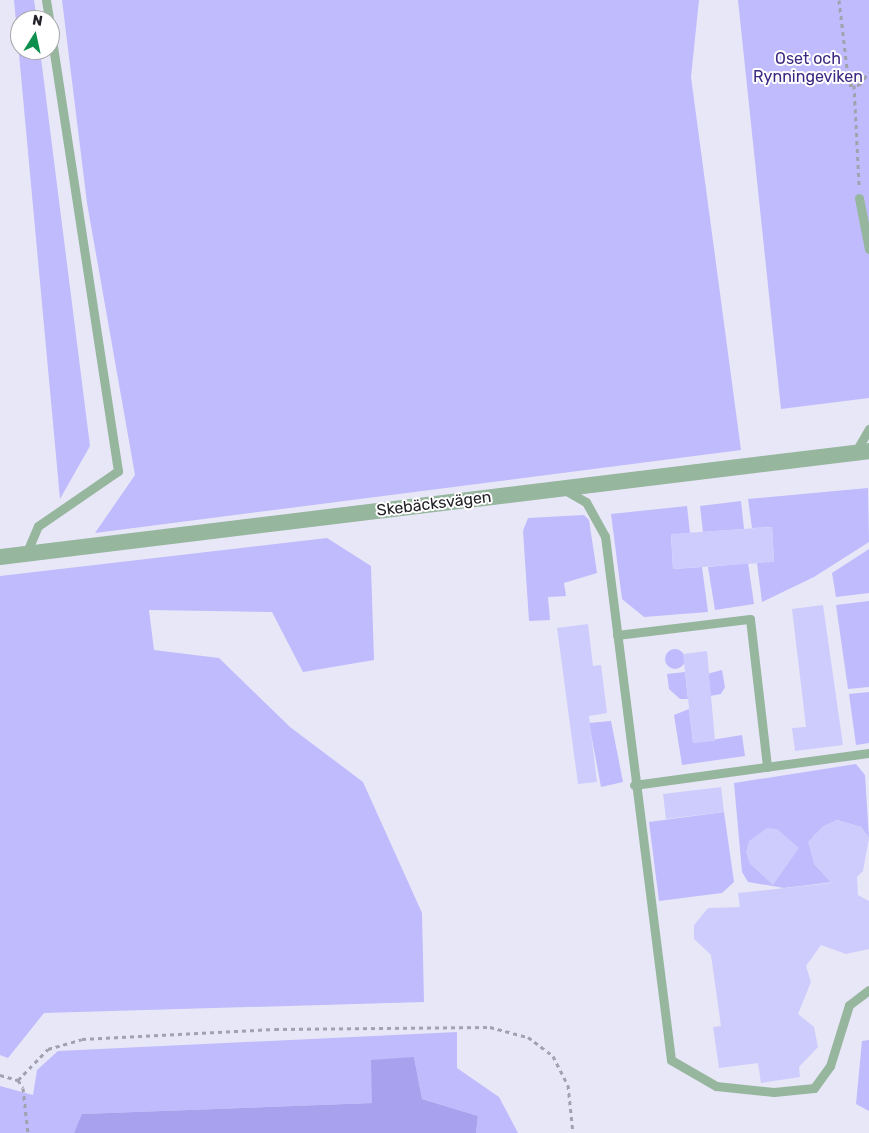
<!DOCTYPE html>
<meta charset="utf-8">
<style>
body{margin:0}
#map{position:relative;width:869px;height:1133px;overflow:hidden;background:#e8e7f7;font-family:Rubik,sans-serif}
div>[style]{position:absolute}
.green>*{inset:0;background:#bfbbfc}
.round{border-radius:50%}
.water>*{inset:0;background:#a7a1ee}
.building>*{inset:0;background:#ceccfc}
.path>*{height:3px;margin-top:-1.5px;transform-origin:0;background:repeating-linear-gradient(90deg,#a2a1ae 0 4px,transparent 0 8px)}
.lane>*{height:9px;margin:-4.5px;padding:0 4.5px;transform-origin:4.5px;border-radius:4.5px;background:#96b69e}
.street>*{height:16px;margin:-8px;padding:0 8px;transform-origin:8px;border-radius:8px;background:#96b69e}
span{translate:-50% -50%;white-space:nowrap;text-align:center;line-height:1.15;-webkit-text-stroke:4px #fff;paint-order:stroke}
.park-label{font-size:16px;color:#3c2981}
.street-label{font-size:16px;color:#212127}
.north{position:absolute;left:10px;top:10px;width:50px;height:50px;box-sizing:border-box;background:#fff;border:1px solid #a6a6a9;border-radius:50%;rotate:10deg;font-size:14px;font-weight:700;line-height:20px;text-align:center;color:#212127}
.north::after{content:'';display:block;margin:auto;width:18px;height:22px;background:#0d904e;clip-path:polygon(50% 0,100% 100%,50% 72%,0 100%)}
</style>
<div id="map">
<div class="green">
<i style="clip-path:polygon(14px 0,34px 0,37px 20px,20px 20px,20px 50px,40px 50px,90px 446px,60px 499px)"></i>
<i style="clip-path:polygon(62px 0,699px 0,691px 77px,741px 450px,95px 533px,135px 475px,87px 203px)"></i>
<i style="clip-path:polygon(738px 0,869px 0,869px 398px,781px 409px)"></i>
<i style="clip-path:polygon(868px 488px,869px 542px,814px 577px,762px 602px,757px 563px,774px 561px,772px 527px,752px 528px,748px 499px)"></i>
<i style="clip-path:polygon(741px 501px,744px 529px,703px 532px,700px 506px)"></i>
<i style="clip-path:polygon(687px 506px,690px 533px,671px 535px,673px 569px,702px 567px,708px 612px,644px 617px,622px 599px,611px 514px)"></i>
<i style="clip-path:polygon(584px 515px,589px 520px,597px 573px,564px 583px,566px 596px,548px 597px,550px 620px,529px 621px,523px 531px,528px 518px)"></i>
<i style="clip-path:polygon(327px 538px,371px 566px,374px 660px,303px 672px,272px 612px,149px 610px,154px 650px,219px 658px,290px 727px,363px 782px,422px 913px,424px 1002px,44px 1013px,8px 1058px,0 1055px,0 576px)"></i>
<i style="clip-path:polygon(869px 549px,869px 593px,836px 597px,832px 573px)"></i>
<i style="clip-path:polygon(748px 563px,754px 604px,715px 610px,708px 567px)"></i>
<i style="clip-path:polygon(869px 601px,869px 687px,848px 689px,836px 605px)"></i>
<i class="round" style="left:665px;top:649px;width:20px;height:20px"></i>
<i style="clip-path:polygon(722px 670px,725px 687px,721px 694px,710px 696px,707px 674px)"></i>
<i style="clip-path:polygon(685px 672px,688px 699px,680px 699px,669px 689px,667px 674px)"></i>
<i style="clip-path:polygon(869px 692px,869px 743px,856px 745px,849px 694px)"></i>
<i style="clip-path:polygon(689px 709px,693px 743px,742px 735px,745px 756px,682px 765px,674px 715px)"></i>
<i style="clip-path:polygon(611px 721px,623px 782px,601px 787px,589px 723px)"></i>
<i style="clip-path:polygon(856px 764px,865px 775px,869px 838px,861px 827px,837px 820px,813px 836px,814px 864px,833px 882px,784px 888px,748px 882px,742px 872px,734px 783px)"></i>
<i style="clip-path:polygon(724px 812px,734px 882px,722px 893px,659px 901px,649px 822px)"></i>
<i style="clip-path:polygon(457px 1032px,457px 1068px,499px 1097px,518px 1133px,476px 1133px,478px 1116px,422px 1099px,414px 1057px,372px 1103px,83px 1114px,74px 1133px,0 1133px,0 1086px,33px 1095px,37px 1070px,58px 1051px)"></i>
<i style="clip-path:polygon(869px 1040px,869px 1111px,856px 1104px,862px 1041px)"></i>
</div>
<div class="water">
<i style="clip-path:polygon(414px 1057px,422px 1099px,478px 1116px,476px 1133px,74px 1133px,82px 1114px,372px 1103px,371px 1060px)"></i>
</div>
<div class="building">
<i style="clip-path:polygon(772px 527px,774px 562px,673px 569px,671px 534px)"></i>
<i style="clip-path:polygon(823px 605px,843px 745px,795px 751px,792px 728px,806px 727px,792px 609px)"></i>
<i style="clip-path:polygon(588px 624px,593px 666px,601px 665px,607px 713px,589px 716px,597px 782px,578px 784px,557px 628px)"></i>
<i style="clip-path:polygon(707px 651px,715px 741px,693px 743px,683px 654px)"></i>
<i style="clip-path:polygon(721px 787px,724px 812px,666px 819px,663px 794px)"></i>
<i style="clip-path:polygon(837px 820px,861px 827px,869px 838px,863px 871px,857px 877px,858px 895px,869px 901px,869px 949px,846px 954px,821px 945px,806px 966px,811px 982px,798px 1014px,814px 1027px,818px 1047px,799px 1067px,800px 1077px,761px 1083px,758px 1063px,719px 1068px,713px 1027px,721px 1026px,711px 955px,694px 939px,694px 925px,708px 908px,740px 907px,738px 893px,831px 883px,814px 864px,808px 842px,823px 826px)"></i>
<i style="clip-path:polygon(767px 828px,777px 829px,799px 848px,773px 885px,750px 864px,746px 853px,749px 841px)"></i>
</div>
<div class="path">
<i style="left:839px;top:0;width:86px;rotate:83.3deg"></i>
<i style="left:849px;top:85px;width:10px"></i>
<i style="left:859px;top:85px;width:16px;rotate:-52deg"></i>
<i style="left:854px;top:85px;width:100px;rotate:87.1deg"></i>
<i style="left:0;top:1075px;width:19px;rotate:16deg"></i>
<i style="left:18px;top:1080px;width:9px;rotate:58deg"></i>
<i style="left:23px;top:1088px;width:45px;rotate:83.7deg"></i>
<i style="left:18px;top:1080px;width:43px;rotate:-45.9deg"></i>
<i style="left:48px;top:1049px;width:35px;rotate:-16deg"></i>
<i style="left:82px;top:1039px;width:193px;rotate:-3deg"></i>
<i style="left:275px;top:1029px;width:215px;rotate:-0.5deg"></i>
<i style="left:490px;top:1027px;width:39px;rotate:15deg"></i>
<i style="left:528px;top:1037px;width:31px;rotate:37deg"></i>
<i style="left:553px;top:1056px;width:33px;rotate:63deg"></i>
<i style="left:568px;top:1085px;width:48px;rotate:84.1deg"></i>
</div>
<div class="lane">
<i style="left:46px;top:0;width:20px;rotate:81deg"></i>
<i style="left:859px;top:198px;width:52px;rotate:78.9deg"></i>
<i style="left:855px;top:453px;width:28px;rotate:-60deg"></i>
<i style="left:565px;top:490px;width:24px;rotate:30deg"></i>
<i style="left:586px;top:502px;width:39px;rotate:61deg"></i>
<i style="left:605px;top:536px;width:528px;rotate:82.82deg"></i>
<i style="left:671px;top:1060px;width:52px;rotate:30deg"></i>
<i style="left:716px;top:1086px;width:58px;rotate:5.9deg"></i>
<i style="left:774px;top:1092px;width:40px;rotate:-5.7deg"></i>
<i style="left:814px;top:1088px;width:27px;rotate:-54deg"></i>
<i style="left:830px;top:1066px;width:64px;rotate:-72.7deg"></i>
<i style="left:849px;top:1005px;width:25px;rotate:-37deg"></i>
<i style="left:26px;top:554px;width:30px;rotate:-67deg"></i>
<i style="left:38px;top:526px;width:97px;rotate:-34.5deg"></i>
<i style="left:118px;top:471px;width:449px;rotate:-98.7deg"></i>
<i style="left:617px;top:635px;width:134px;rotate:-6.9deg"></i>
<i style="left:750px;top:619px;width:149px;rotate:83.4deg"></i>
<i style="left:634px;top:785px;width:237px;rotate:-7.8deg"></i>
</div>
<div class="street">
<i style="left:0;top:557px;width:875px;rotate:-6.95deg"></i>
</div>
<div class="park-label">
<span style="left:808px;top:68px">Oset och<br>Rynningeviken</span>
</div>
<div class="street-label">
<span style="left:434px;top:504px;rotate:-7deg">Skebäcksvägen</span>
</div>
<div class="north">N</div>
</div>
